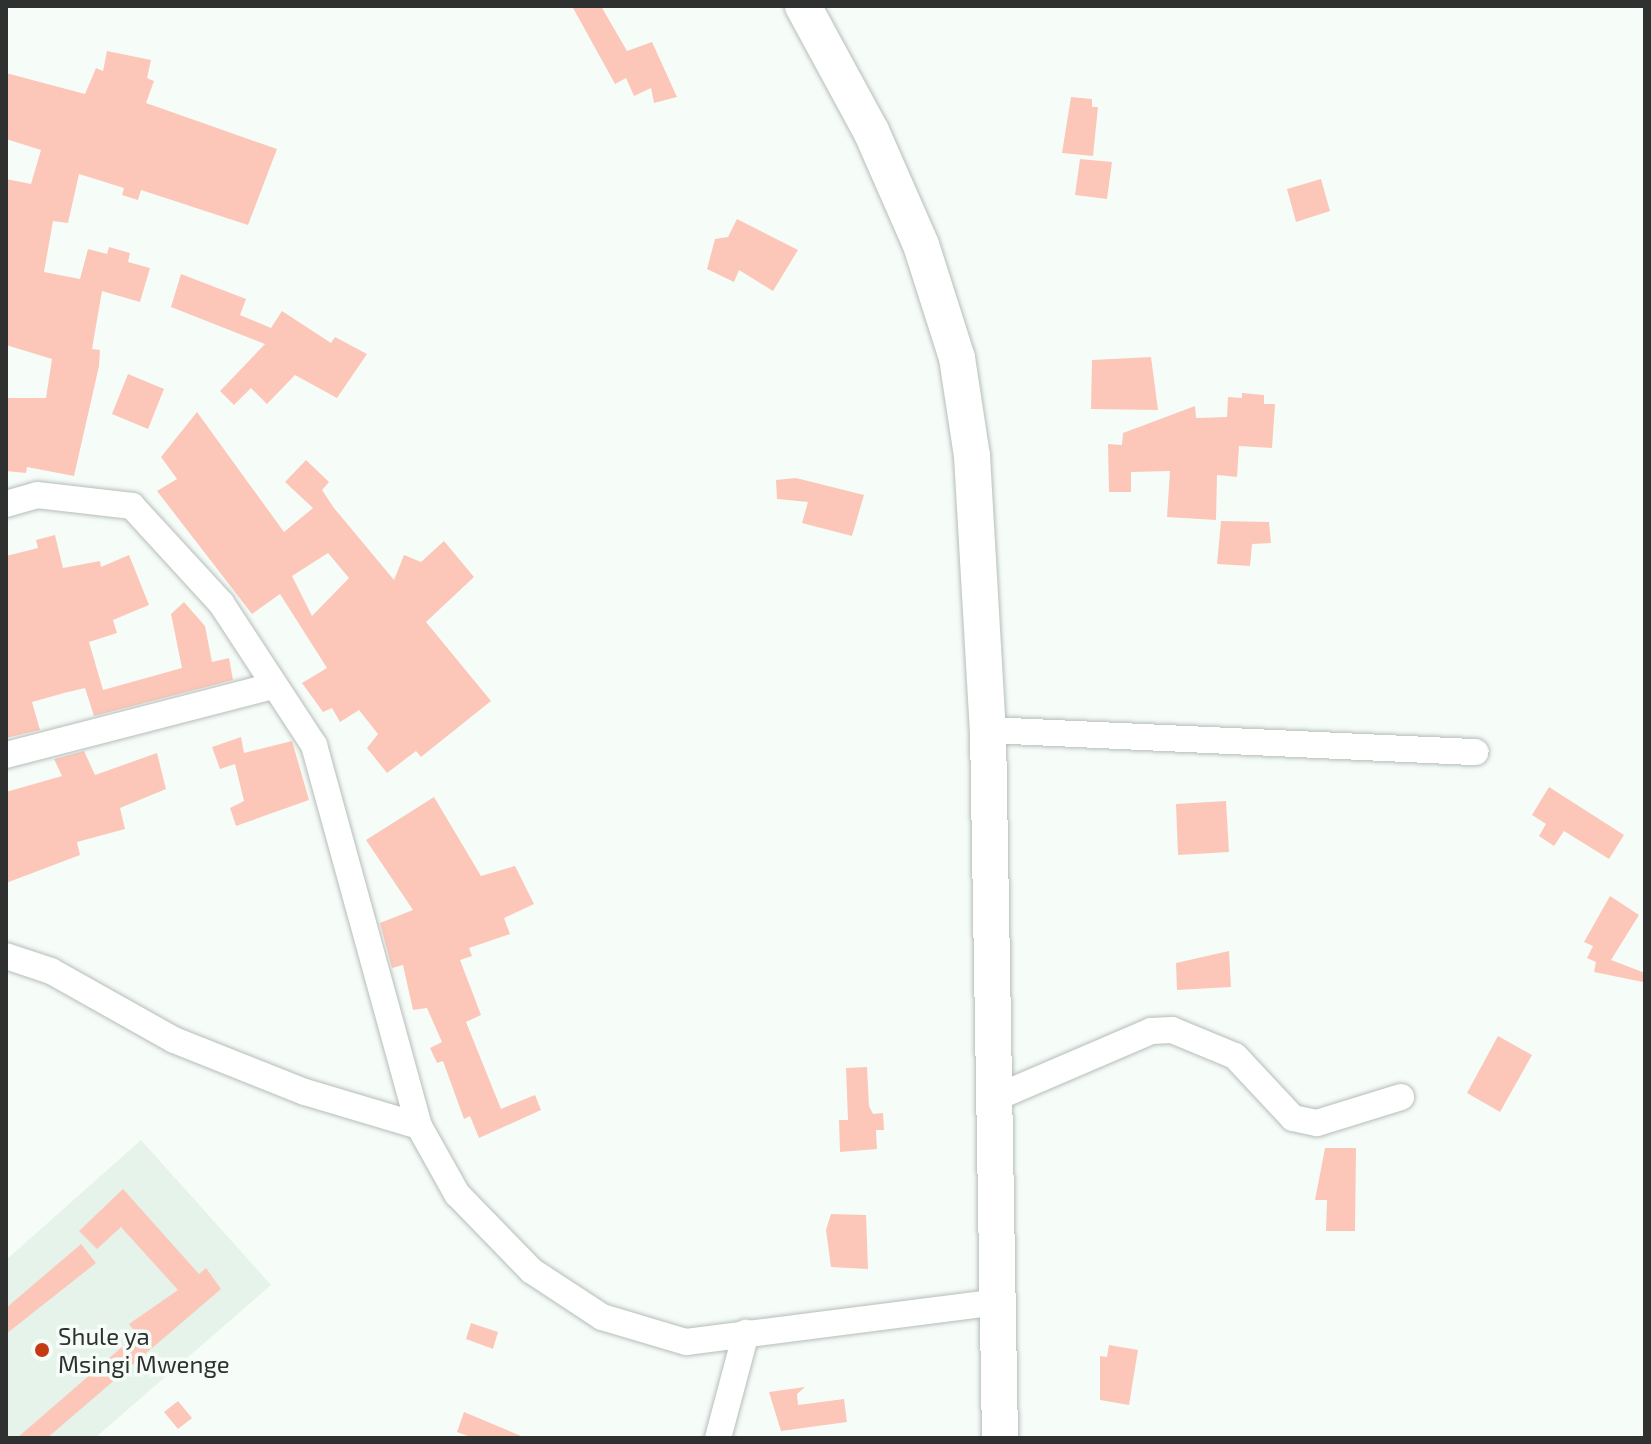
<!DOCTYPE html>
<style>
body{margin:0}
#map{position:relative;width:1651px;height:1444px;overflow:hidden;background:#f6fdf9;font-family:"Exo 2",sans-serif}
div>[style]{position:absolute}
.built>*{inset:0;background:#e5f3ea}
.building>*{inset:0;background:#fcc7b9}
.roads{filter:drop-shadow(0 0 2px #b6bdb9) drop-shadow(0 0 2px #b6bdb9)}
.minor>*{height:26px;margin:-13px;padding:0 13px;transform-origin:13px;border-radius:13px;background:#fff}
.highway>*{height:36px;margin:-18px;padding:0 18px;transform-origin:18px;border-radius:18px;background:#fff}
.dots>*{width:22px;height:22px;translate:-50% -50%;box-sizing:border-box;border:4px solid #f6fdf9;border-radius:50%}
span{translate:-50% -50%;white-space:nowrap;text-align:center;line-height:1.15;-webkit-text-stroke:7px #f6fdf9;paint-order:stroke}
.poi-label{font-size:24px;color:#2e312f}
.left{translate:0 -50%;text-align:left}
.frame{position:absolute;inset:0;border:8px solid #2e312f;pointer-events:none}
</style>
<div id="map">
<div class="built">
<i style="clip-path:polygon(141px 1140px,271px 1285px,95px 1438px,6px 1438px,6px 1260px)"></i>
</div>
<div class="building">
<i style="clip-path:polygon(572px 6px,601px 6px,627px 51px,652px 42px,677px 97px,654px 103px,651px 88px,634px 96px,626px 78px,615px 84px)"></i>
<i style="clip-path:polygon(107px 51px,151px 60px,147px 78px,154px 81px,146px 103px,277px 149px,248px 225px,141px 190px,138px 200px,122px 195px,124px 188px,79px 174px,68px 223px,53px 221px,44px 272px,80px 279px,88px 249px,107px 254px,109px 247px,130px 253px,128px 262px,150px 268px,140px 302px,102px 291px,92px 349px,100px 350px,99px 366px,74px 476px,27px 467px,26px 473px,6px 471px,6px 398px,46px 398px,52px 359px,6px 345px,6px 179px,31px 184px,41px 150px,6px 139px,6px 73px,85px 94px,96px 68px,103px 71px)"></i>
<i style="clip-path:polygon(1071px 97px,1092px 99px,1092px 107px,1098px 107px,1093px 156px,1062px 153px)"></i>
<i style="clip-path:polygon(1080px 159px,1112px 162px,1107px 199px,1075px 195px)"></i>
<i style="clip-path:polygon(1321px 179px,1330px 211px,1296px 222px,1287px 189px)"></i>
<i style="clip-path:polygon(737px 219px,798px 250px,773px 291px,739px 270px,734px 282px,707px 269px,715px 239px,728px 237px)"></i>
<i style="clip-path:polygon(181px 274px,246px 299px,240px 315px,271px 328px,282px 311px,331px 343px,335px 337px,367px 354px,337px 398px,295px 375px,267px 404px,251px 388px,234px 405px,220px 391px,265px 344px,171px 307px)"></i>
<i style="clip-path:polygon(1151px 357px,1158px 410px,1091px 409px,1092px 360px)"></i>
<i style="clip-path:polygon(128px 374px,164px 389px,148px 429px,112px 414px)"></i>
<i style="clip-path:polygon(1242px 393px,1264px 395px,1264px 404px,1275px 404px,1272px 448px,1239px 446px,1237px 477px,1217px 475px,1216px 520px,1167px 517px,1170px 471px,1131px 472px,1131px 492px,1109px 492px,1108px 444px,1122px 445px,1123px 433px,1195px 406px,1196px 418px,1227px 417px,1228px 397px,1242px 398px)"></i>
<i style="clip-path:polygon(evenodd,197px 412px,284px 532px,313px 508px,285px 482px,306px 460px,329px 482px,322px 490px,334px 508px,394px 580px,404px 555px,421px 562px,444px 541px,474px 577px,426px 622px,491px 701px,421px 757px,416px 751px,387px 773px,367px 748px,378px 734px,359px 710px,340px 722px,332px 708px,323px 712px,302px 683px,327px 668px,280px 594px,252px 614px,157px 491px,177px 479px,161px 457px,197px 412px,328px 553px,349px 578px,312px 616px,292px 576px,328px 553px)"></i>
<i style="clip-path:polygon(796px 478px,864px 495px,852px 536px,802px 523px,808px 502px,777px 499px,776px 480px)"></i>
<i style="clip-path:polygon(1221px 521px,1269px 522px,1271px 543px,1252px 544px,1250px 566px,1217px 564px)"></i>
<i style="clip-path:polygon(55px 535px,63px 568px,100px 561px,101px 567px,129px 555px,149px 605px,113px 620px,117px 633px,89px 642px,103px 690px,182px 668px,171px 614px,184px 602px,205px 626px,212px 662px,229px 658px,233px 680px,94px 716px,85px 688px,64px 693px,32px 702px,40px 730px,6px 738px,6px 556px,38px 548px,36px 540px)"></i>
<i style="clip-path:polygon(241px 737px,244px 753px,292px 741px,309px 800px,236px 826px,230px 808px,244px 801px,235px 764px,220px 769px,212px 747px)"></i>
<i style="clip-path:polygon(84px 751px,95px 775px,157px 753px,166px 789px,120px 808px,125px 829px,77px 842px,80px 855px,6px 883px,6px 792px,62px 776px,54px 759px)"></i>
<i style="clip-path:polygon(1549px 787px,1624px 835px,1609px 859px,1564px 831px,1554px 846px,1539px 836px,1546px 824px,1532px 815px)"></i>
<i style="clip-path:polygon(434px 797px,481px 876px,515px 866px,534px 904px,504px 918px,510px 934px,469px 948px,472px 956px,460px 960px,481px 1015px,466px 1022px,501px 1109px,535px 1095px,541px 1110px,479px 1138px,470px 1116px,464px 1119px,443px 1061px,437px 1063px,430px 1048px,442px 1042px,427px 1008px,413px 1010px,403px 965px,392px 968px,380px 923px,413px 910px,366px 840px)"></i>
<i style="clip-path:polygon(1226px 801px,1229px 852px,1178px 855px,1176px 804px)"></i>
<i style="clip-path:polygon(1610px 896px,1639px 915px,1611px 960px,1645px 973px,1643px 982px,1594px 972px,1596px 962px,1587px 958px,1593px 946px,1584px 942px)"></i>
<i style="clip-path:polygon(1229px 951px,1231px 987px,1177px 990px,1176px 963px)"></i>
<i style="clip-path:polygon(1498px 1036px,1532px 1055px,1500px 1112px,1467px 1093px)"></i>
<i style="clip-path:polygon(867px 1067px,869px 1106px,873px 1114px,883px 1113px,884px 1130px,876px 1130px,877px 1149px,840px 1152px,839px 1120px,848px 1120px,846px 1068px)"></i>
<i style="clip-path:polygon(1325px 1148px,1356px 1148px,1355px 1231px,1326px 1231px,1327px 1200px,1315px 1200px)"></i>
<i style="clip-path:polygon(123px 1189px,199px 1274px,206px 1268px,221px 1289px,47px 1438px,17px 1438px,137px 1334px,129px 1324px,178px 1290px,121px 1227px,97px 1249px,79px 1231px)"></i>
<i style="clip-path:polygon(831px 1214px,866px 1215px,868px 1269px,831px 1267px,826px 1230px)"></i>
<i style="clip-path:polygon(81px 1244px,96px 1263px,6px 1334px,6px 1308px)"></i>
<i style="clip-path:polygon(471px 1323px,498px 1332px,493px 1349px,466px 1339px)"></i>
<i style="clip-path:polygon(1109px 1345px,1138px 1350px,1129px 1405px,1100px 1400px,1100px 1356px,1107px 1357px)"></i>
<i style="clip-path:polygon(805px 1387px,797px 1394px,798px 1405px,844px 1399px,847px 1422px,781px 1431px,769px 1392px)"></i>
<i style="clip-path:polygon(178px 1401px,192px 1418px,178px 1429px,164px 1412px)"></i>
<i style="clip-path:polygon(464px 1412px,526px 1438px,473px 1438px,457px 1432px)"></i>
</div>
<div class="roads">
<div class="minor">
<i style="left:6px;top:504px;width:32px;rotate:-16deg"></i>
<i style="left:37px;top:495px;width:96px;rotate:6.6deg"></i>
<i style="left:132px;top:506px;width:132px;rotate:47.5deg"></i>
<i style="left:221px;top:603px;width:170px;rotate:56.8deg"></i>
<i style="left:314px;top:745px;width:395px;rotate:74.6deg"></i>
<i style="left:419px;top:1126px;width:78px;rotate:60.8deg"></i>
<i style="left:457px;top:1194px;width:107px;rotate:45.8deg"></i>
<i style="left:532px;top:1271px;width:84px;rotate:33.3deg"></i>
<i style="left:602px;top:1317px;width:88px;rotate:16.6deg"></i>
<i style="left:686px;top:1342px;width:316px;rotate:-7.3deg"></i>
<i style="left:988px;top:730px;width:488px;rotate:2.6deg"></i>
<i style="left:6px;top:755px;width:275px;rotate:-14.5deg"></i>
<i style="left:6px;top:956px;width:47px;rotate:18.4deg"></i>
<i style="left:51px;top:971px;width:141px;rotate:29.3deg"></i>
<i style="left:174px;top:1040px;width:141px;rotate:21.7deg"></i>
<i style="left:305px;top:1092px;width:119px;rotate:16.6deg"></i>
<i style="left:995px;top:1098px;width:170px;rotate:-23.2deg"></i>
<i style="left:1151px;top:1031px;width:21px;rotate:-3deg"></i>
<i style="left:1172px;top:1030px;width:68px;rotate:22.4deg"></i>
<i style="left:1235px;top:1056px;width:85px;rotate:46.9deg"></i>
<i style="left:1293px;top:1118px;width:25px;rotate:12deg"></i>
<i style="left:1317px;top:1123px;width:88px;rotate:-17.2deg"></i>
<i style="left:718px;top:1438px;width:109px;rotate:-75.1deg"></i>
</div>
<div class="highway">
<i style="left:803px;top:6px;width:142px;rotate:61.5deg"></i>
<i style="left:871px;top:131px;width:124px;rotate:66.3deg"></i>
<i style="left:921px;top:245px;width:119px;rotate:72.3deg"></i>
<i style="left:957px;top:358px;width:99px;rotate:81.3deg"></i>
<i style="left:972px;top:456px;width:274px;rotate:86.7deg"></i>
<i style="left:988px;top:730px;width:708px;rotate:89.03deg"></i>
</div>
</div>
<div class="dots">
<i style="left:42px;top:1350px;background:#c43a13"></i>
</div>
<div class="poi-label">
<span class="left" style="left:58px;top:1350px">Shule ya<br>Msingi Mwenge</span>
</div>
<div class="frame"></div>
</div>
